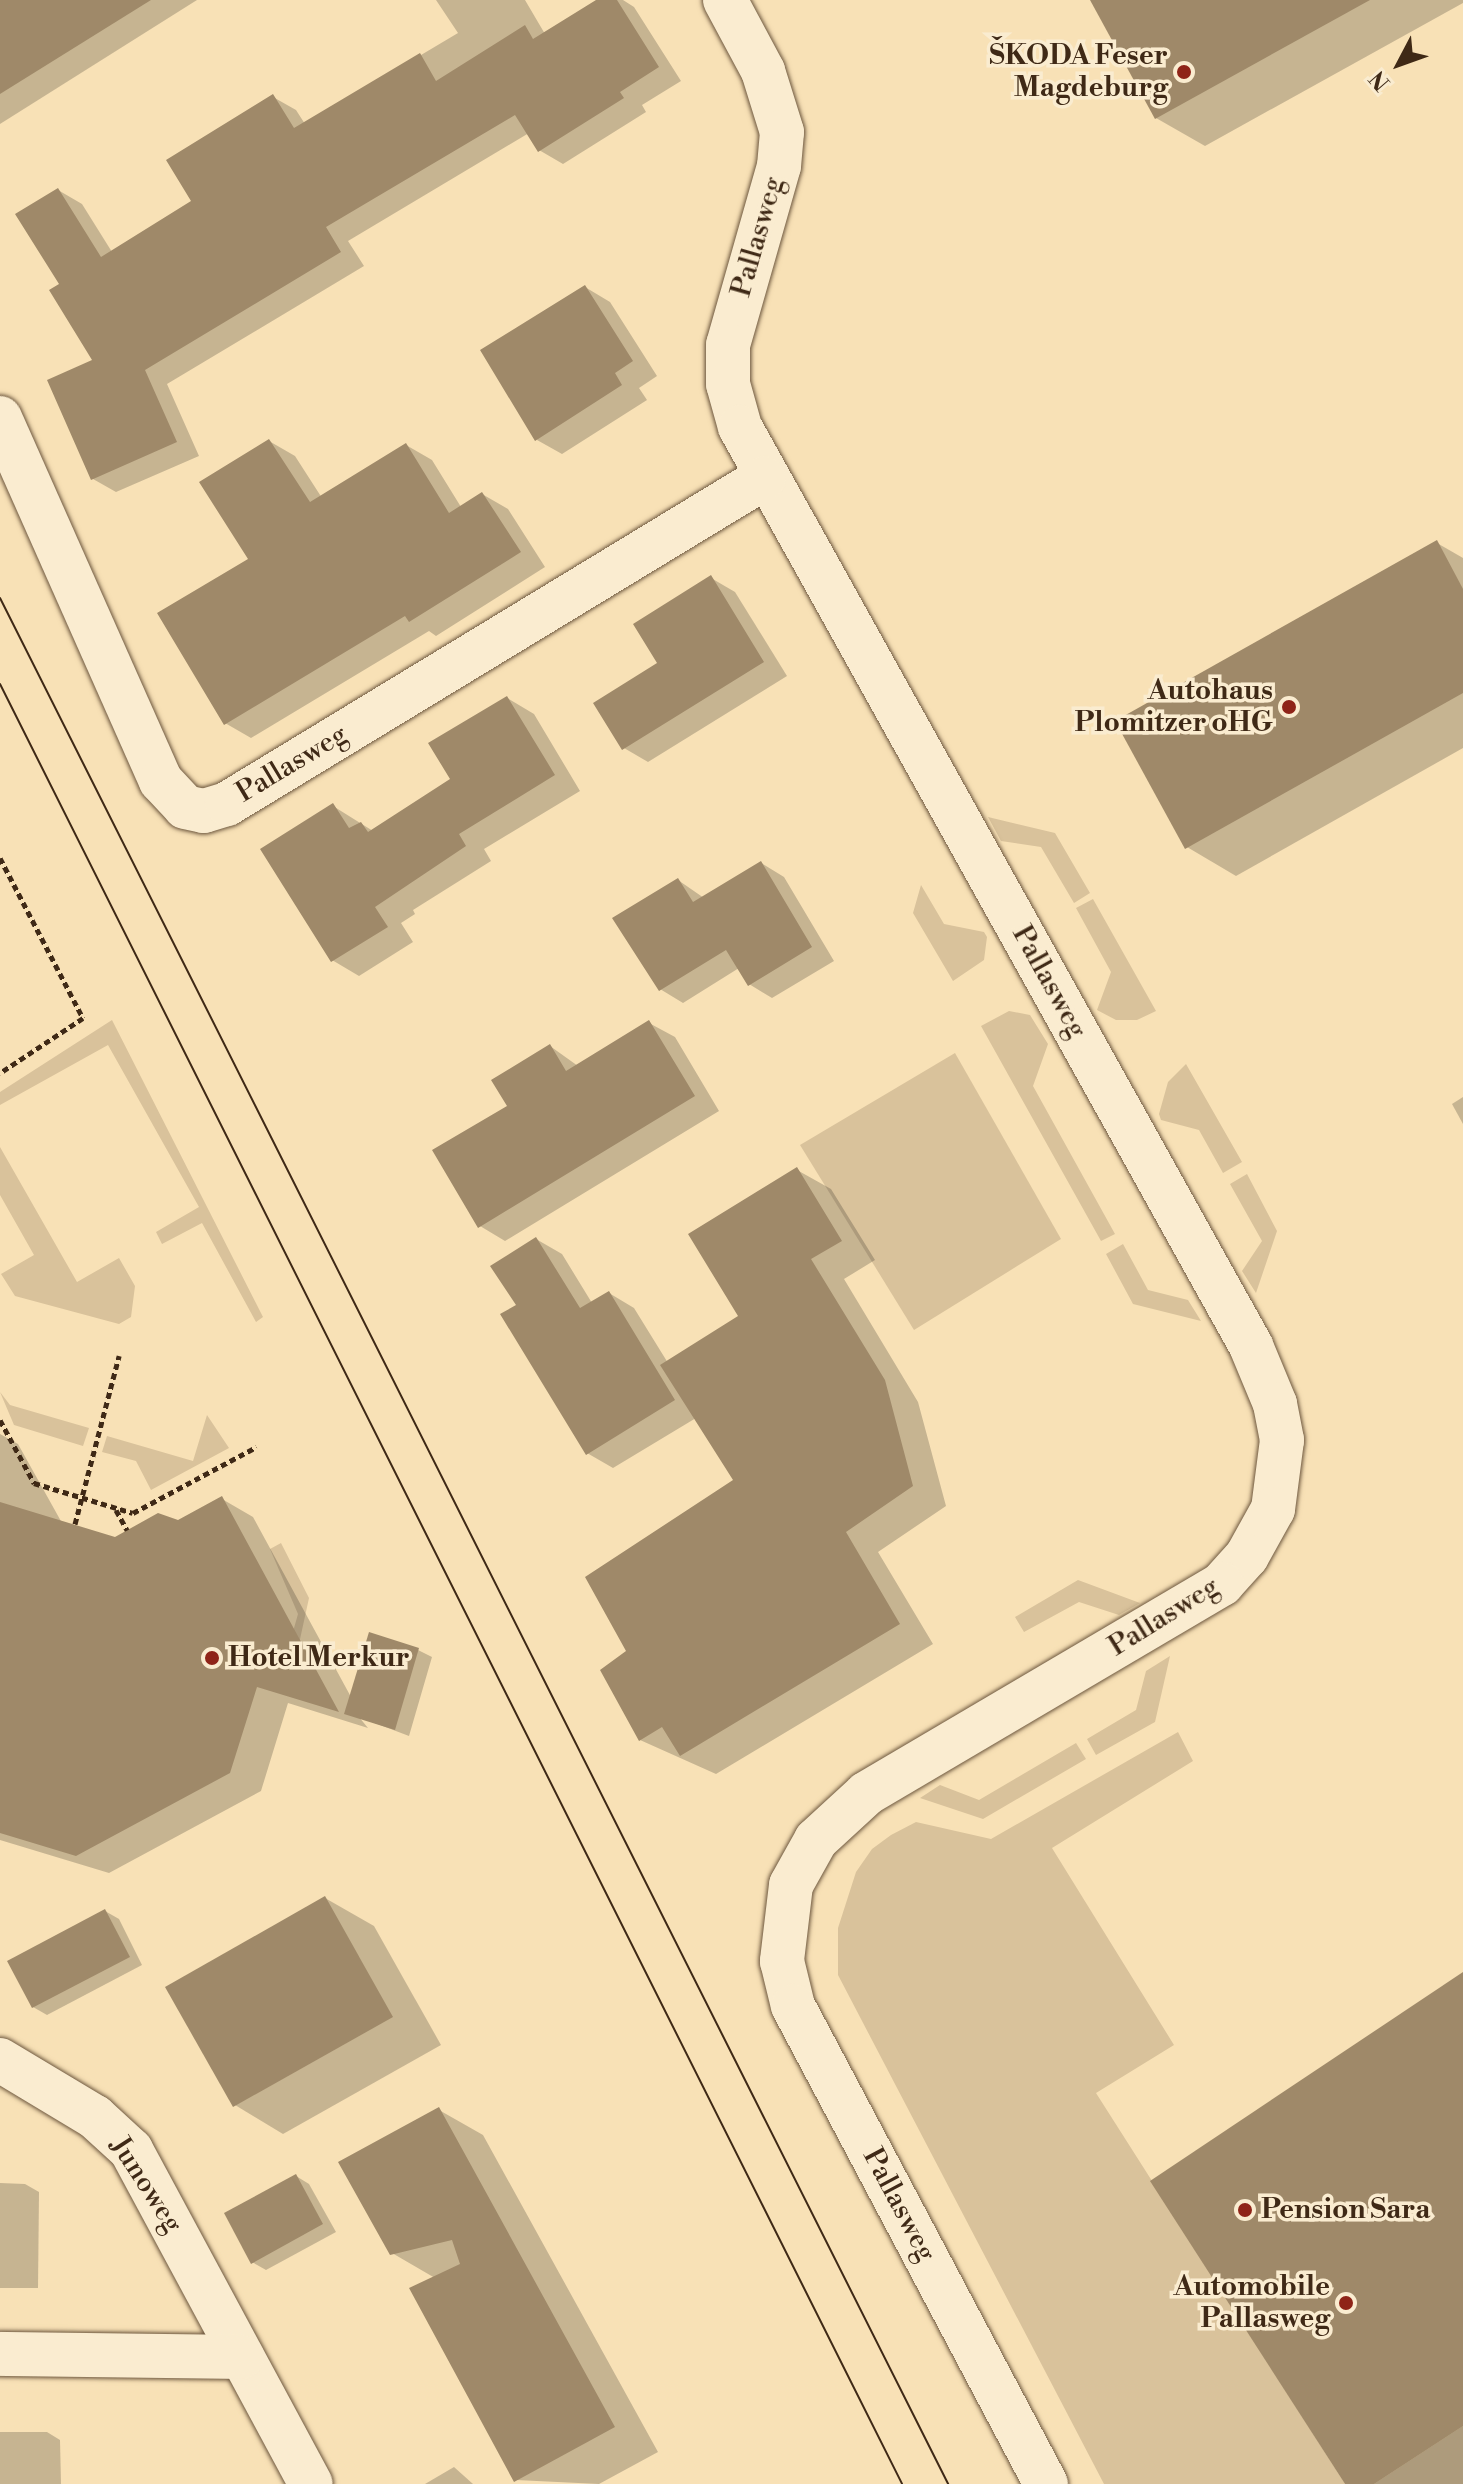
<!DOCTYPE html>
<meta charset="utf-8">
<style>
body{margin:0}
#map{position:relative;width:1463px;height:2484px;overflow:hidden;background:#f8e1b6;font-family:"Libre Bodoni",serif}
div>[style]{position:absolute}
.green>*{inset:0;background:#d9c29b}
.shadow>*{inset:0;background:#0003}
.building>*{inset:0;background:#9f8969}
.path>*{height:5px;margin-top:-2.5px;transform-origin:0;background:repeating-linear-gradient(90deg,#3f2916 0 6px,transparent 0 10px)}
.roads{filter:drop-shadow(0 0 2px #6d573e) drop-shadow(0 0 2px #6d573e)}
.minor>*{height:44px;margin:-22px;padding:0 22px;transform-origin:22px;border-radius:22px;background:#faecd0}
.tram>*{height:2px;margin:-1px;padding:0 1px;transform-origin:1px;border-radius:1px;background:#3f2916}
.dots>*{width:22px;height:22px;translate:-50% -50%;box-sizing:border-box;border:4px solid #faecd0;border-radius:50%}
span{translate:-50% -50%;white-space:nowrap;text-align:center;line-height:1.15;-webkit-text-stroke:7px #faecd0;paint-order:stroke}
.poi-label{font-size:28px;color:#3f2916;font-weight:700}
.right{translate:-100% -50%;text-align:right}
.left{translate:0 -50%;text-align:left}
.street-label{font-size:28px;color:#3f2916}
.north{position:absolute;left:1359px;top:24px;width:80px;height:80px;-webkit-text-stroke:6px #faecd0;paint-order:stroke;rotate:229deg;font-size:22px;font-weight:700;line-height:32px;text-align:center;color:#3f2916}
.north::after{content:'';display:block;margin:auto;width:28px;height:36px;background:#3f2916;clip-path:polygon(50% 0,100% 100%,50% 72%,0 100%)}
</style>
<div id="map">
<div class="green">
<i style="clip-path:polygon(988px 817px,1055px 833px,1090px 893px,1074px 903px,1041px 847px,1001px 841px)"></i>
<i style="clip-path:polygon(921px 885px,944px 924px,984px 932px,987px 937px,984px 960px,953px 981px,913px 913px)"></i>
<i style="clip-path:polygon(1093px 899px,1156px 1011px,1137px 1020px,1116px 1020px,1097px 1010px,1111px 972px,1076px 908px)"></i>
<i style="clip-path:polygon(1009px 1011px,1030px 1015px,1048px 1044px,1033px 1086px,1115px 1234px,1101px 1241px,981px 1026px)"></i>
<i style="clip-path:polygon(112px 1020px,263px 1317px,256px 1322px,202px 1223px,162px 1244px,156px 1232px,199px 1207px,108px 1045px,0 1105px,0 1092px)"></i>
<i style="clip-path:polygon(955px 1053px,1061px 1239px,914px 1330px,800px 1145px)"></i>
<i style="clip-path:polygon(1186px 1064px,1242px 1162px,1223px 1173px,1199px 1130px,1161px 1120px,1159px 1114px,1168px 1082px)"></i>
<i style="clip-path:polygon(0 1147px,77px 1282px,119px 1258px,135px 1286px,131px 1317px,119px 1324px,15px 1296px,1px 1274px,34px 1255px,0 1195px)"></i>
<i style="clip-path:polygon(1247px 1174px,1277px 1231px,1256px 1293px,1242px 1271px,1262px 1241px,1230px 1184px)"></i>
<i style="clip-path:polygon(1123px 1244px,1148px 1290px,1188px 1300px,1201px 1321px,1133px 1304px,1106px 1254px)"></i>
<i style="clip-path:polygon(0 1392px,10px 1405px,89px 1428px,83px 1446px,14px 1425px)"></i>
<i style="clip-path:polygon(207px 1415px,229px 1448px,151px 1490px,136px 1461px,102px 1452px,107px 1436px,193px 1461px)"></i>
<i style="clip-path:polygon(281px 1543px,309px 1598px,290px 1685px,279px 1681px,298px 1614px,270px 1549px)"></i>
<i style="clip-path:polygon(1078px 1580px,1140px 1603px,1119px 1615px,1079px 1602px,1024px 1632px,1015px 1617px)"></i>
<i style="clip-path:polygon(1170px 1656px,1155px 1722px,1096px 1755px,1087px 1739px,1136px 1710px,1146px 1671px)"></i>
<i style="clip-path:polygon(1178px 1732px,1193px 1761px,1052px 1848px,1174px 2045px,1096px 2093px,1345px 2484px,1104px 2484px,838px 1975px,838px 1928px,856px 1872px,872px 1849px,891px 1835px,916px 1822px,991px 1839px)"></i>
<i style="clip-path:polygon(1076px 1743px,1086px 1759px,983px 1819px,920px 1798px,940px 1785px,979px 1800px)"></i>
<i style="clip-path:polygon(1463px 2426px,1463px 2484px,1374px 2484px)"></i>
</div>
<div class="shadow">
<i style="clip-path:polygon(0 0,197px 0,0 124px)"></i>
<i style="clip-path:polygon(436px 0,525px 0,545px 34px,599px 0,623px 0,634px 7px,681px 81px,642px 105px,646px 112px,563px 164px,539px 150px,529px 133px,348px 241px,364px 266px,167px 384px,199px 456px,116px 492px,93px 479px,95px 361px,61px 284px,58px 190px,82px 204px,112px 252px,194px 201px,273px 97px,296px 110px,305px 124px,458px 33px)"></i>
<i style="clip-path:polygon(1091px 0,1463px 0,1463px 3px,1205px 146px,1156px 118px)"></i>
<i style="clip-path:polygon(585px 287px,610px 302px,657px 376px,639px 388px,647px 400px,562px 454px,537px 440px)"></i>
<i style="clip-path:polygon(269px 441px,295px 456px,322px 498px,406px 445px,432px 460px,461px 507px,482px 494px,508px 509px,545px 567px,436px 636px,429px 631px,251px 738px,225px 723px)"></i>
<i style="clip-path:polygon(1437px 543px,1463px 558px,1463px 748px,1236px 876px,1187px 847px)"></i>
<i style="clip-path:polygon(711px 578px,735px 592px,787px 676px,648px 762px,624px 748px,660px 663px)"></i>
<i style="clip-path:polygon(507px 698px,534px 714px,580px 791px,484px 849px,491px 861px,413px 910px,415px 914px,401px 923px,413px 942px,359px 976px,332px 960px,333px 806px,373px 831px,453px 780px)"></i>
<i style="clip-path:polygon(761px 863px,784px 877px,834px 961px,772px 998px,749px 984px,739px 968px,683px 1003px,660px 989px,678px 880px,704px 898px)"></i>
<i style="clip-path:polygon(649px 1023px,675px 1037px,719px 1111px,505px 1241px,480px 1226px,509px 1107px,550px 1046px,578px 1066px)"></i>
<i style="clip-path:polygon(1463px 1097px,1463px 1124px,1452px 1104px)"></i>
<i style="clip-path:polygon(797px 1170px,831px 1189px,875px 1260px,844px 1279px,918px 1402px,946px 1506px,878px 1552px,933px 1644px,716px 1774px,640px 1740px,629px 1651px,736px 1481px,696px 1418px,613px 1468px,587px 1453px,518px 1305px,536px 1239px,562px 1254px,592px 1303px,609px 1293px,634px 1308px,668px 1363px,741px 1317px)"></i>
<i style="clip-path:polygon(0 1434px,18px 1444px,62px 1523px,115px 1539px,178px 1522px,222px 1499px,253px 1517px,351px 1697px,418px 1650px,432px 1657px,409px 1736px,359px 1717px,368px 1728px,288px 1703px,261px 1791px,109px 1873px,0 1840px)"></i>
<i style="clip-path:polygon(325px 1898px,374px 1926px,441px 2045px,283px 2134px,235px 2105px)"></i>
<i style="clip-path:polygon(105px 1911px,119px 1919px,142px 1965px,47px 2015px,33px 2007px)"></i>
<i style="clip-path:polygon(1463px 1974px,1463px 2484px,1347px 2484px)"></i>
<i style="clip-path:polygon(439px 2110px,483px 2135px,658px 2452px,599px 2484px,516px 2480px,435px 2278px,392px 2253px)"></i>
<i style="clip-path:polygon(296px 2176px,309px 2184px,336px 2232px,266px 2270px,252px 2262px)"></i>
<i style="clip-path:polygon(0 2183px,25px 2184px,39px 2192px,38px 2288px,0 2288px)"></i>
<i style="clip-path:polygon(0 2432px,47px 2432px,60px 2440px,61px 2484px,0 2484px)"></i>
<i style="clip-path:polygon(454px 2467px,473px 2484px,425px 2484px)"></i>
</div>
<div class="building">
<i style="clip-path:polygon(0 0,151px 0,0 94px)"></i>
<i style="clip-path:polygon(596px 0,617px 0,659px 67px,620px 92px,624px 98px,538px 152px,515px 115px,326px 227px,341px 252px,145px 370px,177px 442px,91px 480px,47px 380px,92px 360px,49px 290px,59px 284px,15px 214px,58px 188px,101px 257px,191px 201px,166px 160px,273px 94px,294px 128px,420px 53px,436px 81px,525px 25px,533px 39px)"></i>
<i style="clip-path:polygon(1090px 0,1370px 0,1155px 119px)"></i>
<i style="clip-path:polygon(585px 285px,633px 361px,615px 373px,622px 385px,535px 441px,480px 350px)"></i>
<i style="clip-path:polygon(269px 439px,310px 502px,406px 443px,449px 513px,482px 492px,521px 552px,409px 622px,405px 616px,224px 725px,157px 613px,248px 559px,199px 482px)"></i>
<i style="clip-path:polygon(1437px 540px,1463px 589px,1463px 693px,1185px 849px,1115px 721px)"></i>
<i style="clip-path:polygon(711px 575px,764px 662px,622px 750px,593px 703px,657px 663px,633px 624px)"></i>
<i style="clip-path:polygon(507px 696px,555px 775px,459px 834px,466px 846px,375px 907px,388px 927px,331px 962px,260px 849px,333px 803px,349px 828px,361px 822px,368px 832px,450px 779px,428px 743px)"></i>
<i style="clip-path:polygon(761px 861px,812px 947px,748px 986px,726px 950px,659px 991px,612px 918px,678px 878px,693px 902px)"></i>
<i style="clip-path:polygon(649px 1020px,695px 1096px,478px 1228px,432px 1150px,507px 1106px,491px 1080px,550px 1044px,566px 1071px)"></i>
<i style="clip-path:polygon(797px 1167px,842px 1241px,811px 1259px,885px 1380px,913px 1486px,846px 1532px,900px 1624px,680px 1756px,662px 1727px,639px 1741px,600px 1670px,626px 1651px,585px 1577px,733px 1480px,660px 1365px,738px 1316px,688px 1234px)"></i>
<i style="clip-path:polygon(536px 1237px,580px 1308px,609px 1291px,675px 1400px,586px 1455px,500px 1314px,516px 1305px,490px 1266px)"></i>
<i style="clip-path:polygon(222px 1496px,339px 1712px,257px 1687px,230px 1773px,76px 1856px,0 1833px,0 1502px,115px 1537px,158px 1513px,178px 1520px)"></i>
<i style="clip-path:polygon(369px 1632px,419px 1648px,395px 1730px,344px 1714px)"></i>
<i style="clip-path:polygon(325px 1896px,393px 2017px,233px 2107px,165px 1987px)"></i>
<i style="clip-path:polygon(105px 1909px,130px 1957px,32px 2008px,7px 1961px)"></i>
<i style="clip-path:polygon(1463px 1972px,1463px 2426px,1374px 2484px,1345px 2484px,1150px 2181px)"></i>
<i style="clip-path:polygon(439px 2107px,615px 2427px,514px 2482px,409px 2288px,460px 2264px,452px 2240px,390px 2255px,338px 2162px)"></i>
<i style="clip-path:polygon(296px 2174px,323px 2224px,251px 2264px,224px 2213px)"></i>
</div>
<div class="path">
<i style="left:0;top:858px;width:180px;rotate:62.6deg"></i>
<i style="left:83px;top:1018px;width:100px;rotate:146.5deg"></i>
<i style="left:0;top:1420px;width:72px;rotate:61.6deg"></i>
<i style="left:34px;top:1483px;width:103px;rotate:16.9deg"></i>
<i style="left:133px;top:1513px;width:140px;rotate:-28.2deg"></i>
<i style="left:116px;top:1510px;width:23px;rotate:61deg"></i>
<i style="left:75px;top:1524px;width:174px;rotate:-75.3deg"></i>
</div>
<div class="roads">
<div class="minor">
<i style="left:725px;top:0;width:81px;rotate:61.8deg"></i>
<i style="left:763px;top:71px;width:64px;rotate:72.7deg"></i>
<i style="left:782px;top:132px;width:34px;rotate:95deg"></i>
<i style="left:779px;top:166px;width:186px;rotate:105.9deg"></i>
<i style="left:728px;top:345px;width:39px;rotate:90deg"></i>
<i style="left:728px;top:384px;width:45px;rotate:74.4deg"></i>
<i style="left:740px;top:427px;width:1052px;rotate:60.92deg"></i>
<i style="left:1251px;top:1346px;width:63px;rotate:67.5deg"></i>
<i style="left:1275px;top:1404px;width:37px;rotate:79deg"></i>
<i style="left:1282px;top:1440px;width:70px;rotate:97.4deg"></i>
<i style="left:1273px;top:1509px;width:54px;rotate:119deg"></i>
<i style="left:1247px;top:1556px;width:38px;rotate:132deg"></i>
<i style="left:1222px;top:1584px;width:413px;rotate:149.5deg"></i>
<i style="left:866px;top:1794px;width:68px;rotate:137.4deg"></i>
<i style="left:816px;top:1840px;width:51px;rotate:119.1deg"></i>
<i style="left:791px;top:1885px;width:77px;rotate:96.8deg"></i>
<i style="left:782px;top:1961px;width:46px;rotate:76.3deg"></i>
<i style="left:793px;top:2006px;width:541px;rotate:62.11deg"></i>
<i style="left:0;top:418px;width:397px;rotate:66.1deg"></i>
<i style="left:161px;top:781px;width:35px;rotate:47deg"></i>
<i style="left:185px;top:807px;width:19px;rotate:12deg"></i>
<i style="left:204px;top:811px;width:24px;rotate:-17deg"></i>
<i style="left:227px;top:804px;width:628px;rotate:-31.26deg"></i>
<i style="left:0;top:2060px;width:111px;rotate:31deg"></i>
<i style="left:95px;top:2117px;width:49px;rotate:42.5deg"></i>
<i style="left:131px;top:2150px;width:379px;rotate:61.7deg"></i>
<i style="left:0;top:2354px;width:242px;rotate:0.7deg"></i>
</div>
</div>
<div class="tram">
<i style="left:0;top:598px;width:2111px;rotate:63.31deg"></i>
<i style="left:0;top:684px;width:2013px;rotate:63.38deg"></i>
</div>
<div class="dots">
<i style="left:1184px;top:72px;background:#8f2418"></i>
<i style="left:1289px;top:707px;background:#8f2418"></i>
<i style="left:212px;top:1658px;background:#8f2418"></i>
<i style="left:1245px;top:2210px;background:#8f2418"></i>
<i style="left:1346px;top:2303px;background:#8f2418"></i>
</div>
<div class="poi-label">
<span class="right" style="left:1168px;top:72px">ŠKODA Feser<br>Magdeburg</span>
<span class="right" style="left:1273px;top:707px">Autohaus<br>Plomitzer oHG</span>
<span class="left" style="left:228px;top:1658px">Hotel Merkur</span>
<span class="left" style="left:1261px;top:2210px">Pension Sara</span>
<span class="right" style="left:1330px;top:2303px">Automobile<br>Pallasweg</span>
</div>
<div class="street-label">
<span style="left:758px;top:237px;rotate:-74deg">Pallasweg</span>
<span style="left:292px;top:764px;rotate:-31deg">Pallasweg</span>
<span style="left:1049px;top:982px;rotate:61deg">Pallasweg</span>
<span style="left:1164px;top:1617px;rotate:-32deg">Pallasweg</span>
<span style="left:146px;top:2185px;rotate:57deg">Junoweg</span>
<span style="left:899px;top:2205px;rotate:62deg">Pallasweg</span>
</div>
<div class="north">N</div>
</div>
